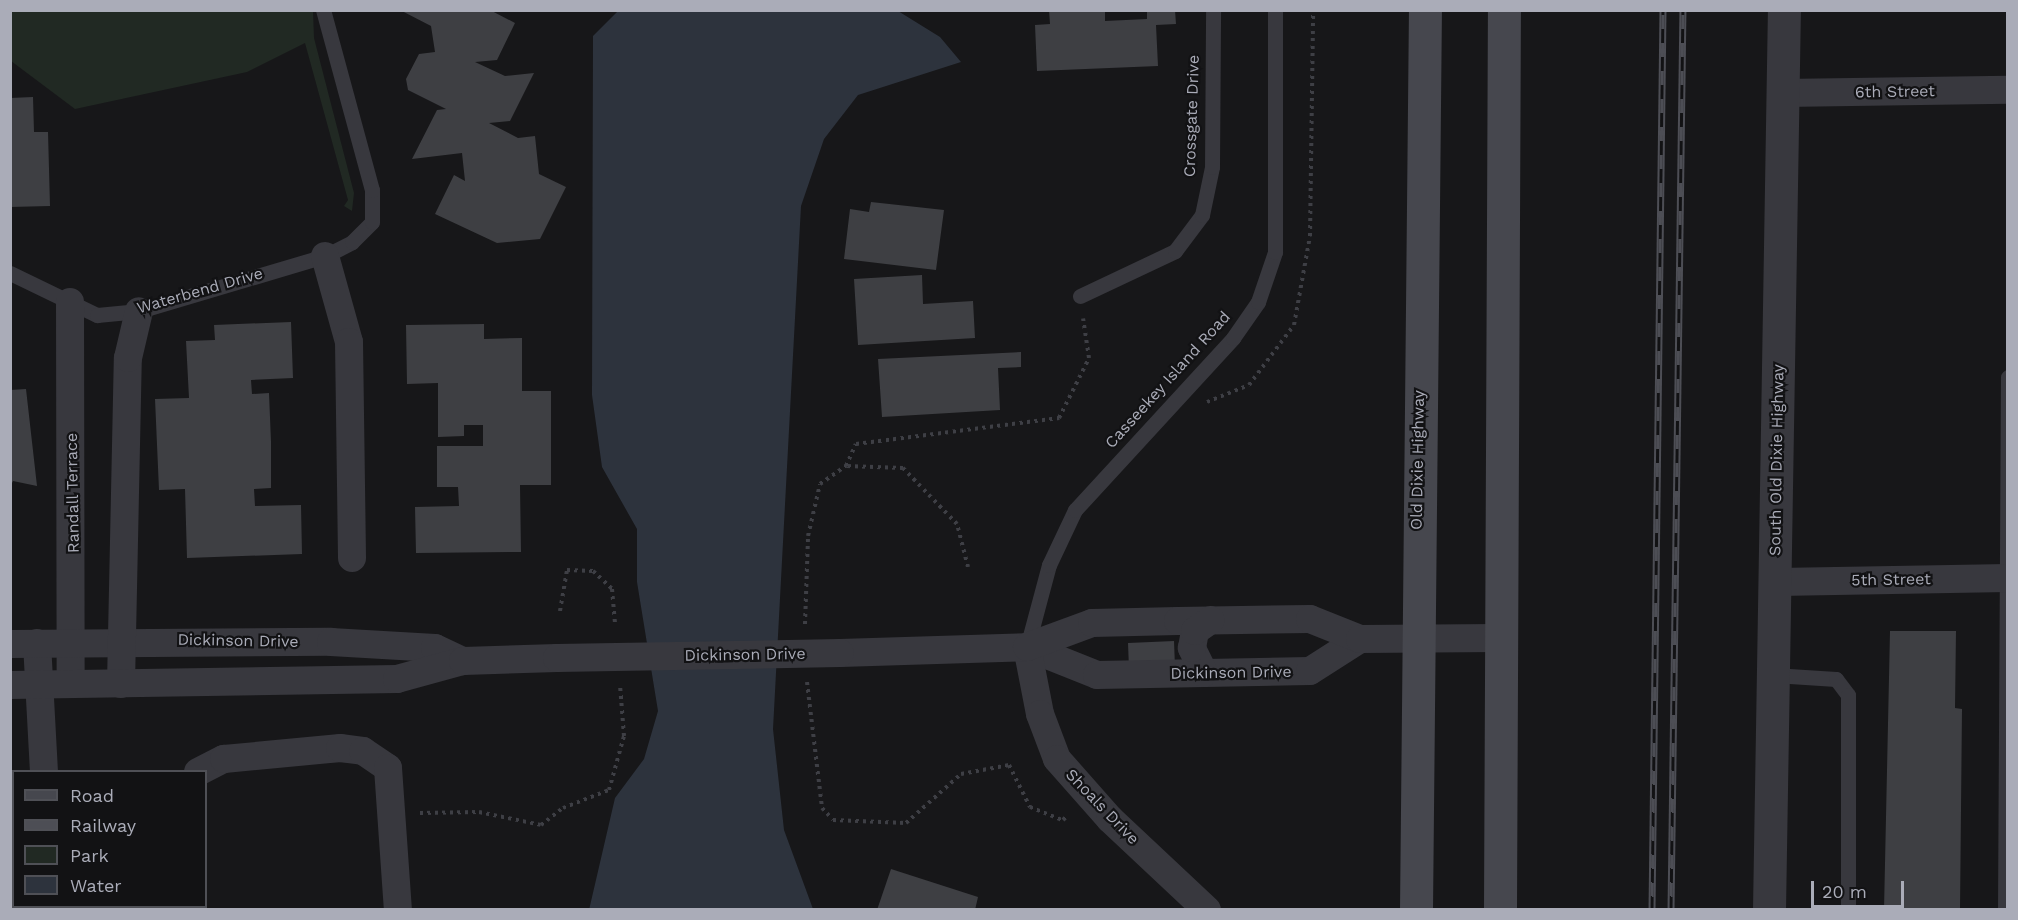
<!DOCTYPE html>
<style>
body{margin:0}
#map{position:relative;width:2018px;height:920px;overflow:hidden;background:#171719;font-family:"Work Sans",sans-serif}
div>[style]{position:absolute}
.green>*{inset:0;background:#212923}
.water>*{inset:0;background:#2d333d}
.building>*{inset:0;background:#3e3f43}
.path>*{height:4px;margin-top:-2px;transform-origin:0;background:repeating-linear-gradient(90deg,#3e3f45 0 3px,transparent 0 7.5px)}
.service>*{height:15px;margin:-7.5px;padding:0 7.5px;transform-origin:7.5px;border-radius:7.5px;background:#38383e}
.minor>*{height:28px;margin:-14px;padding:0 14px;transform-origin:14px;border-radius:14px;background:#38383e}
.tertiary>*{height:33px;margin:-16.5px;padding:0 16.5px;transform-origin:16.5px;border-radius:16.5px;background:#38383e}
.secondary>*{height:33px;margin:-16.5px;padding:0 16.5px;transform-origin:16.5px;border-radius:16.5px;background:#46474e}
.rail>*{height:7px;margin-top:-3.5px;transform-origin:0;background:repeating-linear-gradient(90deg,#121214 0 14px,#4d4e55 0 28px);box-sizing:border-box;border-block:2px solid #4d4e55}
.minor-bridge>*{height:28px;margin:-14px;padding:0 14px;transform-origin:14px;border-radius:14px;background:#38383e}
span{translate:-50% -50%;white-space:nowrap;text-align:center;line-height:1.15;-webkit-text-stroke:4.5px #121214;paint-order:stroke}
.street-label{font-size:16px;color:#aaacb8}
.frame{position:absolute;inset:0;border:12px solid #aaacb8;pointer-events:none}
.legend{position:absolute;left:12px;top:770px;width:195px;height:138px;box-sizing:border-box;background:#121214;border:2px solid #4f5056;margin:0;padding:8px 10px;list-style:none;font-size:18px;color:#aaacb8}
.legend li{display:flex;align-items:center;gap:12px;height:30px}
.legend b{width:30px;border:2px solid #4f5056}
.scale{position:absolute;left:1811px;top:881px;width:93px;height:27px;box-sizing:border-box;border:3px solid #aaacb8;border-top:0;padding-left:8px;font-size:18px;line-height:21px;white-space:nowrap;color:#aaacb8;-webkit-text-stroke:4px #121214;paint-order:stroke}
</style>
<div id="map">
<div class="green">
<i style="clip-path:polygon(10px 11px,313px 11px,314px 38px,354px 193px,352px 211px,344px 206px,348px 200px,305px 43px,247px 72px,75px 109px,11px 61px)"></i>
</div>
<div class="water">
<i style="clip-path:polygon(618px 11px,898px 11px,940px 37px,961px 62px,858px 95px,824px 139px,801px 206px,773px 729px,784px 830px,813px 909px,589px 910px,615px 798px,644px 759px,658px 711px,637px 582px,637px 529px,602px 467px,592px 395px,593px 36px)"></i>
</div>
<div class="building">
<i style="clip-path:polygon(400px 10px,490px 10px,515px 23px,497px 60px,475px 62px,505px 76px,534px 73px,510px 121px,489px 123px,518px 138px,535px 136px,539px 174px,566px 187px,540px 239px,497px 243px,435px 214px,454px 175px,465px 181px,462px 153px,412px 159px,437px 110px,446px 109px,408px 90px,406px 79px,419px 54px,435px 52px,431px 26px)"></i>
<i style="clip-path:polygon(1049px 10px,1105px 10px,1105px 21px,1147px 19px,1147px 10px,1175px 10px,1176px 24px,1156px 25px,1158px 66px,1037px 71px,1035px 25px,1050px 24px)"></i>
<i style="clip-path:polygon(33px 97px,34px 132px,48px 132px,50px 206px,10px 207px,10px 98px)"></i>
<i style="clip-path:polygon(871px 202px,944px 210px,936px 270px,844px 259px,850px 209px,869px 212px)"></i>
<i style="clip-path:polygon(922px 275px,923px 304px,973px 301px,975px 338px,858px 345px,854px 279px)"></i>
<i style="clip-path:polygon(291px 322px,293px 378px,251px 380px,252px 394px,269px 393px,271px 442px,271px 488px,254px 489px,255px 506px,301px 505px,302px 554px,187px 558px,185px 489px,159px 490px,155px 399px,189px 398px,186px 341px,215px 340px,214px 325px)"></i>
<i style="clip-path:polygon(484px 324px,484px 339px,522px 338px,522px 391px,551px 391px,551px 485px,520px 485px,521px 552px,416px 553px,415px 507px,459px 506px,458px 487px,437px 487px,437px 446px,483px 446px,483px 425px,464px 425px,464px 436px,438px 437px,438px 383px,407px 384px,406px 325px)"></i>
<i style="clip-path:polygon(1021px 352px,1021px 367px,998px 368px,1000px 410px,882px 417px,878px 359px)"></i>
<i style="clip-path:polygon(26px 389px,37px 486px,13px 481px,10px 487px,10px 390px)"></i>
<i style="clip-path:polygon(1890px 631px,1956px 631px,1955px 708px,1962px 709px,1960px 910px,1884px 910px)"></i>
<i style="clip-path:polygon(1174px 641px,1175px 667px,1129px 669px,1128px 643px)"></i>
<i style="clip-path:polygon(891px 869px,978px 897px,975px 910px,877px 910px)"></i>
</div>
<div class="path">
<i style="left:1207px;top:402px;width:45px;rotate:-22deg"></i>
<i style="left:1249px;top:385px;width:75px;rotate:-53.1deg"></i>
<i style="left:1294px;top:325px;width:90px;rotate:-79.8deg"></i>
<i style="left:1310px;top:236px;width:226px;rotate:-89.2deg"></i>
<i style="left:968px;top:567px;width:44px;rotate:-104.3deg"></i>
<i style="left:957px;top:524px;width:78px;rotate:-134deg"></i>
<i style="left:903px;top:468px;width:57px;rotate:-178deg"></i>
<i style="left:846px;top:466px;width:24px;rotate:-66deg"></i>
<i style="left:856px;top:444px;width:205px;rotate:-7.3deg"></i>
<i style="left:1059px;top:418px;width:67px;rotate:-63.4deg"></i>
<i style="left:1089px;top:358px;width:40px;rotate:-98.5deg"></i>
<i style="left:560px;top:611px;width:42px;rotate:-80.3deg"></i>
<i style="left:567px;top:570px;width:26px;rotate:2deg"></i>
<i style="left:593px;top:571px;width:26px;rotate:43deg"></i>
<i style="left:612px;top:589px;width:37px;rotate:85deg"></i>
<i style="left:805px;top:624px;width:88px;rotate:-88deg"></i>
<i style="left:808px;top:536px;width:53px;rotate:-77deg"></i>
<i style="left:820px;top:484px;width:32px;rotate:-35deg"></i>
<i style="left:807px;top:682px;width:127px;rotate:83.2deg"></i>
<i style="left:822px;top:808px;width:16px;rotate:47deg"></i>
<i style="left:833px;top:820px;width:73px;rotate:2.4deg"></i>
<i style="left:906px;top:823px;width:74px;rotate:-41.7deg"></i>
<i style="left:961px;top:774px;width:49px;rotate:-10.6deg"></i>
<i style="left:1009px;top:765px;width:47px;rotate:63.4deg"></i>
<i style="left:1030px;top:807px;width:35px;rotate:22deg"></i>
<i style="left:1063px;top:820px;width:6px;rotate:-45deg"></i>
<i style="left:420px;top:813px;width:59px;rotate:-1deg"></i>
<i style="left:479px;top:812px;width:63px;rotate:11.8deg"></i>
<i style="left:541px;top:825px;width:28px;rotate:-38deg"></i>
<i style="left:563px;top:808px;width:49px;rotate:-21.4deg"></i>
<i style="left:609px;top:790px;width:56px;rotate:-74.5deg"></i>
<i style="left:624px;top:736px;width:51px;rotate:-94.5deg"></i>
</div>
<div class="service">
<i style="left:10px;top:273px;width:97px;rotate:25.8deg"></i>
<i style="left:97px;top:315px;width:42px;rotate:-5.4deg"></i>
<i style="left:139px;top:311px;width:194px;rotate:-16.5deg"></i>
<i style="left:325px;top:256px;width:30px;rotate:-27deg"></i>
<i style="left:352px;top:242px;width:28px;rotate:-45deg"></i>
<i style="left:372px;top:222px;width:32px;rotate:-90deg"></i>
<i style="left:372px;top:190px;width:187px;rotate:-105.2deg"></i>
<i style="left:1080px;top:296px;width:105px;rotate:-25.3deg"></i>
<i style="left:1175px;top:251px;width:45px;rotate:-53.1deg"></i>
<i style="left:1202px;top:215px;width:49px;rotate:-78.2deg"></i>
<i style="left:1212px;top:167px;width:157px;rotate:-89.6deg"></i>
<i style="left:1027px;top:647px;width:85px;rotate:-75deg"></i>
<i style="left:1049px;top:565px;width:61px;rotate:-64.7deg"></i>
<i style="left:1075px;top:510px;width:234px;rotate:-47.4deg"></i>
<i style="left:1233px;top:338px;width:44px;rotate:-55.2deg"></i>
<i style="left:1258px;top:302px;width:53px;rotate:-71.2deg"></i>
<i style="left:1275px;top:252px;width:242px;rotate:-90deg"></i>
<i style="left:1773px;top:675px;width:63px;rotate:3.6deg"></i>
<i style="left:1836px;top:679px;width:20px;rotate:53deg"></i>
<i style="left:1848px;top:695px;width:215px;rotate:90deg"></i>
<i style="left:2005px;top:910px;width:533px;rotate:-89.68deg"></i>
</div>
<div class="minor">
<i style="left:1783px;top:93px;width:225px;rotate:-0.8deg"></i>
<i style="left:325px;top:256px;width:89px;rotate:74.4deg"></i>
<i style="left:349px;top:342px;width:216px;rotate:89.2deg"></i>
<i style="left:70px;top:302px;width:382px;rotate:89.9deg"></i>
<i style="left:1775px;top:582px;width:233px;rotate:-1deg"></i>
<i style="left:37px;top:643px;width:129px;rotate:86.9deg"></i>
<i style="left:10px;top:644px;width:321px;rotate:-0.4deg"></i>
<i style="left:331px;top:642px;width:104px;rotate:3.3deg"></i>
<i style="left:435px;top:648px;width:31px;rotate:25deg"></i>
<i style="left:1027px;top:647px;width:75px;rotate:21.8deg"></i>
<i style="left:1097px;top:675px;width:213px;rotate:-1.1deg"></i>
<i style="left:1310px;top:671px;width:59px;rotate:-32.6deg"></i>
<i style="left:1027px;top:647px;width:68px;rotate:79deg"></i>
<i style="left:1040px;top:714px;width:48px;rotate:69.3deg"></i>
<i style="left:1057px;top:759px;width:80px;rotate:48.5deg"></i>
<i style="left:1110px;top:819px;width:133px;rotate:43.2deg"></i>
<i style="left:840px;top:653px;width:187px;rotate:-1.8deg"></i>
<i style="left:1027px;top:647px;width:69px;rotate:-20.3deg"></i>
<i style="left:1092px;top:623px;width:86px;rotate:-1.3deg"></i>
<i style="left:1178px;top:621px;width:132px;rotate:-0.9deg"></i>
<i style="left:1310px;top:619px;width:54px;rotate:21.8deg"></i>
<i style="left:1360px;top:639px;width:139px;rotate:-0.4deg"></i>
<i style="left:1204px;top:673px;width:28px;rotate:-116deg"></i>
<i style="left:1192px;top:648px;width:17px;rotate:-80deg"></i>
<i style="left:1195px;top:631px;width:19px;rotate:-35deg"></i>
<i style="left:121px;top:684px;width:326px;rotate:-88.8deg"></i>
<i style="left:128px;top:358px;width:48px;rotate:-76.8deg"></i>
<i style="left:10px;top:685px;width:387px;rotate:-0.9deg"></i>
<i style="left:397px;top:679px;width:68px;rotate:-15.3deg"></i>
<i style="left:463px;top:661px;width:94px;rotate:-1.8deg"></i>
<i style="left:198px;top:772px;width:29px;rotate:-27deg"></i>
<i style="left:224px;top:759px;width:117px;rotate:-5.4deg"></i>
<i style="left:340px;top:748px;width:23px;rotate:7deg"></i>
<i style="left:363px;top:751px;width:30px;rotate:34deg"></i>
<i style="left:388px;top:768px;width:142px;rotate:86deg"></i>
<i style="left:10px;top:805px;width:4px"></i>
<i style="left:50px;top:906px;width:4px;rotate:90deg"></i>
</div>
<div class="tertiary">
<i style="left:1769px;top:910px;width:900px;rotate:-89.05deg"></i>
</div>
<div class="secondary">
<i style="left:1416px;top:910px;width:900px;rotate:-89.43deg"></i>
<i style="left:1500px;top:910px;width:900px;rotate:-89.75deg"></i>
</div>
<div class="rail">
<i style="left:1652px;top:910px;width:900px;rotate:-89.3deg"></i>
<i style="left:1671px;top:910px;width:900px;rotate:-89.24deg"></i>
</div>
<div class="minor-bridge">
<i style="left:557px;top:658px;width:283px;rotate:-1deg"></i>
</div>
<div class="street-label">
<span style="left:1895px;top:92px;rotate:-1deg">6th Street</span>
<span style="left:1192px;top:116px;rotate:-88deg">Crossgate Drive</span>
<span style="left:200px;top:291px;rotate:-16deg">Waterbend Drive</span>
<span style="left:1168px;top:380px;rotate:-48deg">Casseekey Island Road</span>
<span style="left:1418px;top:460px;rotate:-89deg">Old Dixie Highway</span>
<span style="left:1777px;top:460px;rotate:-89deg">South Old Dixie Highway</span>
<span style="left:73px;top:493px;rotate:-91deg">Randall Terrace</span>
<span style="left:1891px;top:580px;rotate:-1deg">5th Street</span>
<span style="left:238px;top:641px;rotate:1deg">Dickinson Drive</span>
<span style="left:745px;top:655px;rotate:-1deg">Dickinson Drive</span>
<span style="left:1231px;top:673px;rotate:-1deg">Dickinson Drive</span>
<span style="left:1102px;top:807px;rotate:46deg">Shoals Drive</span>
</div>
<div class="frame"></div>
<ul class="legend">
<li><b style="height:8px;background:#46474e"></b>Road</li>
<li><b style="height:8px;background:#4d4e55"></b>Railway</li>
<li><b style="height:16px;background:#212923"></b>Park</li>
<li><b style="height:16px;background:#2d333d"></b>Water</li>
</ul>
<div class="scale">20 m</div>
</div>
